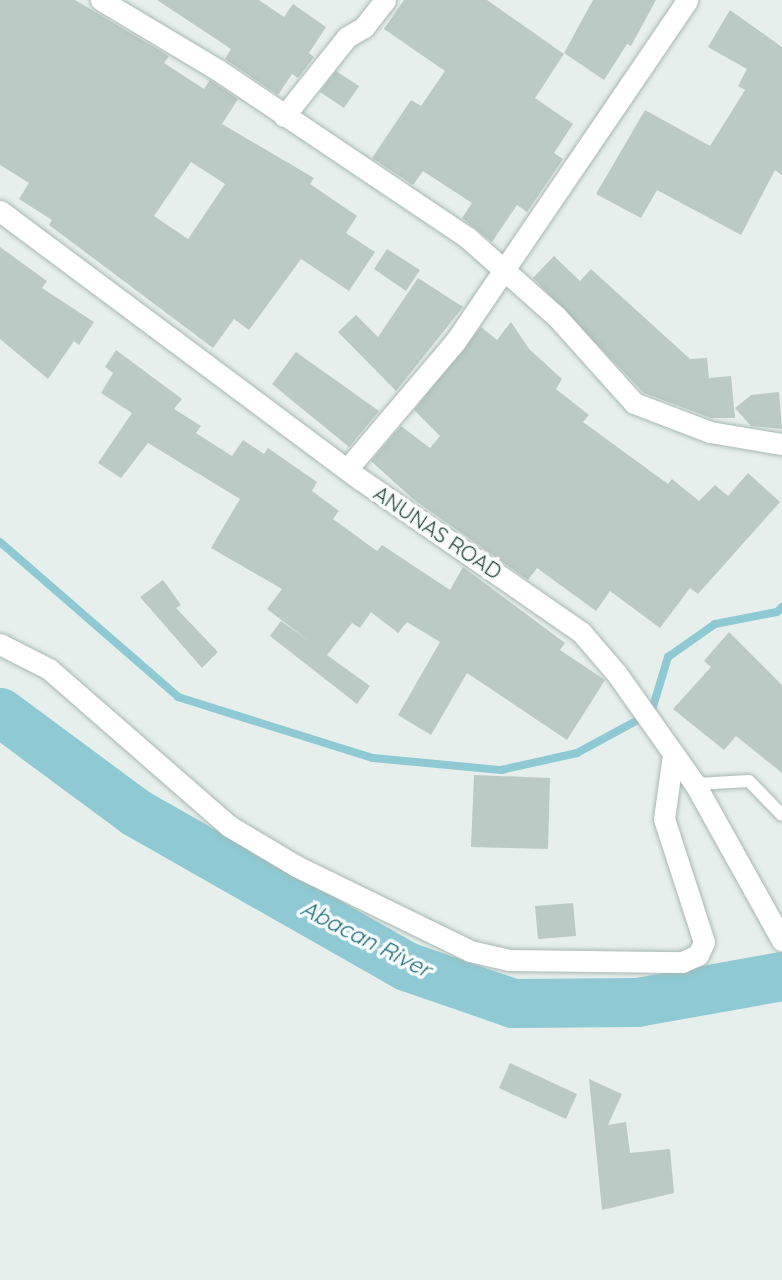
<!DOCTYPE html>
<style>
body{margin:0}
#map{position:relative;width:782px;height:1280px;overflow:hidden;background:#e6efeb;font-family:Quicksand,sans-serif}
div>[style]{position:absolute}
.stream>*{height:8px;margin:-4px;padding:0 4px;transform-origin:4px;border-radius:4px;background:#8ec9d4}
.river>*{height:49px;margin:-24.5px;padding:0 24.5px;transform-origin:24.5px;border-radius:24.5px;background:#8ec9d4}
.building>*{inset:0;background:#bbcac4}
.roads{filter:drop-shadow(0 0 2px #a8b8b2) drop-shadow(0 0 2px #a8b8b2)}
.service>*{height:12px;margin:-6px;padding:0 6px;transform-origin:6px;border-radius:6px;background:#fff}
.minor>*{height:21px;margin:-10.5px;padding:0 10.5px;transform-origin:10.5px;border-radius:10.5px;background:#fff}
.tertiary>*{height:21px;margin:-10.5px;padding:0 10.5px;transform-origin:10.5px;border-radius:10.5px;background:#fff}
span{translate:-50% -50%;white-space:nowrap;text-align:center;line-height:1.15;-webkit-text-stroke:7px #f7fbf9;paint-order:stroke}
.street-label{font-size:21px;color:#24423a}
.water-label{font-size:23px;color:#1c6f80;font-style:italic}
</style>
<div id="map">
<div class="stream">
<i style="left:0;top:542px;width:236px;rotate:41deg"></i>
<i style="left:178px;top:697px;width:204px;rotate:17.4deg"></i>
<i style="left:373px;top:758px;width:129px;rotate:5.4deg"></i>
<i style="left:501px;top:770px;width:78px;rotate:-12.6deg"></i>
<i style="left:577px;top:753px;width:84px;rotate:-28.4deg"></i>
<i style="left:651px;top:713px;width:59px;rotate:-73.1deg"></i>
<i style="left:668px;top:657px;width:57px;rotate:-35.1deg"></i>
<i style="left:715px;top:624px;width:63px;rotate:-11deg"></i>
<i style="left:777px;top:612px;width:7px;rotate:-45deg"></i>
</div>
<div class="river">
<i style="left:0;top:712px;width:168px;rotate:36.5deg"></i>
<i style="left:135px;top:812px;width:312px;rotate:29.6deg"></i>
<i style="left:406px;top:966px;width:113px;rotate:19.1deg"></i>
<i style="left:513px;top:1003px;width:124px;rotate:-0.5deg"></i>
<i style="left:637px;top:1002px;width:147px;rotate:-10.2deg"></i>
</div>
<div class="building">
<i style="clip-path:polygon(evenodd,0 0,75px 0,169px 56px,164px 63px,204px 89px,210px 80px,238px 99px,222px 124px,314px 178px,310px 184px,357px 216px,346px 233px,375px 252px,349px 291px,301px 259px,249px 330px,234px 319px,213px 348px,49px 225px,52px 220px,19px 199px,29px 183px,0 165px,0 0,191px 162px,225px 184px,188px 239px,154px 216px,191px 162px)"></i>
<i style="clip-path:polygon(157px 0,259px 0,284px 17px,293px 4px,326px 27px,309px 53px,314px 57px,298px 78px,292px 74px,278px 95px,225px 59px,231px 49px)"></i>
<i style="clip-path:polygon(404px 0,487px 0,564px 54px,535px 98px,573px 124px,554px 153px,563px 159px,527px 212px,517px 205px,492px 242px,462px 218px,472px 203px,423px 171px,413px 185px,372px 158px,411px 100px,421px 106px,445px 71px,384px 29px)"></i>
<i style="clip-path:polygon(593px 0,656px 0,631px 46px,627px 44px,604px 80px,564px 53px)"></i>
<i style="clip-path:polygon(730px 10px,782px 47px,782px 175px,775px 170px,741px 235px,657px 190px,641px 218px,596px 194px,645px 110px,710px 146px,745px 90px,738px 86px,747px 69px,708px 47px)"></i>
<i style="clip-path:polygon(336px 71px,359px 86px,344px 108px,320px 92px)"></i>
<i style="clip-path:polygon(0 247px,47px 281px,42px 288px,94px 322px,79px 345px,74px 341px,48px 379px,0 339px)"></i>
<i style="clip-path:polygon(387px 249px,420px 270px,406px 291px,374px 269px)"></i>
<i style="clip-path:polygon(554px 256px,580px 281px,591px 269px,690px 359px,707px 358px,709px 378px,731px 376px,735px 418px,711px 418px,644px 393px,533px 278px)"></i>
<i style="clip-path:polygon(418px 278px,463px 307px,396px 391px,338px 332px,356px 315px,378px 337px)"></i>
<i style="clip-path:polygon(511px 322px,529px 349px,562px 379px,556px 389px,589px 415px,583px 422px,668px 484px,672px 479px,699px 501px,715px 485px,728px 496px,748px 473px,780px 502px,698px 594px,690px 588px,660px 628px,610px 591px,596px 611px,537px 568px,528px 580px,413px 499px,371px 461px,401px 426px,430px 448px,440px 436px,414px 410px,481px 327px,497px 340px)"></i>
<i style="clip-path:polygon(116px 350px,182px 399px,174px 409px,201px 426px,196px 433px,232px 456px,243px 440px,264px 454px,268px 448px,317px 482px,312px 491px,339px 511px,333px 519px,377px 551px,382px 545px,450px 590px,463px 567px,565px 643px,560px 650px,605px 680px,567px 740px,467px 673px,431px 735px,398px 715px,440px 642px,407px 622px,398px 633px,371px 612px,360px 628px,352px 623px,327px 655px,370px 686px,357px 704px,270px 636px,281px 621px,309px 641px,267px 609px,282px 589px,211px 548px,240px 499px,148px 443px,121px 478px,98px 463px,132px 413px,101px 393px,113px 373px,105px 367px)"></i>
<i style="clip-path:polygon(296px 352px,379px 411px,349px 447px,272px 384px)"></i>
<i style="clip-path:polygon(779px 392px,782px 429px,751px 426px,735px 408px,751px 395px)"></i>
<i style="clip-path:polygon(163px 580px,181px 605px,176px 608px,218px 652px,202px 668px,140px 597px)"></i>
<i style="clip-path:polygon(729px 632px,782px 685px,782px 773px,736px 736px,724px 750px,673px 709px,711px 667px,704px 661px)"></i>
<i style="clip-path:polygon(474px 775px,550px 778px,548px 849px,471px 847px)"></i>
<i style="clip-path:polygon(573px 903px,576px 936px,538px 939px,535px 906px)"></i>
<i style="clip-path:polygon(510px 1063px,577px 1094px,566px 1119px,499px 1088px)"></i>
<i style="clip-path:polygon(589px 1079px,622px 1094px,608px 1125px,626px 1122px,630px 1153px,670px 1149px,674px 1193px,602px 1210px)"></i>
</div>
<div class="roads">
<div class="service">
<i style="left:695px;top:784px;width:54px;rotate:-3.2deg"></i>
<i style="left:749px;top:781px;width:47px;rotate:45.9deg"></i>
</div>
<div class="minor">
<i style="left:101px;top:0;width:136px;rotate:30.9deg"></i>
<i style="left:218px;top:70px;width:301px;rotate:33.9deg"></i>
<i style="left:468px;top:238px;width:118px;rotate:41.6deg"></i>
<i style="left:556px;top:316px;width:117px;rotate:48.1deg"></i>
<i style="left:634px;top:403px;width:81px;rotate:20.9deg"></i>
<i style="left:710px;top:432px;width:73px;rotate:9.5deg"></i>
<i style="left:284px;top:116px;width:101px;rotate:-51.4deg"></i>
<i style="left:347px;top:37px;width:20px;rotate:-30deg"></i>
<i style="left:364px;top:27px;width:34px;rotate:-52deg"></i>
<i style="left:0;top:644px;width:55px;rotate:27deg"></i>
<i style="left:49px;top:669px;width:239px;rotate:41.1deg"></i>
<i style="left:229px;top:826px;width:78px;rotate:30.8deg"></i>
<i style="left:296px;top:866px;width:194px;rotate:26deg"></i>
<i style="left:470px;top:951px;width:39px;rotate:13deg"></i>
<i style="left:508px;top:960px;width:174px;rotate:0.7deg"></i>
<i style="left:682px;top:962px;width:17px;rotate:-24deg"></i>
<i style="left:698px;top:955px;width:14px;rotate:-65deg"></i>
<i style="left:704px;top:942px;width:129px;rotate:-108deg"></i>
<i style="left:664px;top:819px;width:66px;rotate:-82.1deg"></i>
</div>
<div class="tertiary">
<i style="left:0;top:211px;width:449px;rotate:36.7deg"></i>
<i style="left:360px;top:479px;width:269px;rotate:34.7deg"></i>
<i style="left:581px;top:632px;width:55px;rotate:49.4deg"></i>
<i style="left:617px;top:674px;width:135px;rotate:54.7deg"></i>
<i style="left:695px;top:784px;width:179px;rotate:60.9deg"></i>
<i style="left:348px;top:468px;width:165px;rotate:-49.7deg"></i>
<i style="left:455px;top:342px;width:413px;rotate:-55.8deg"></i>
</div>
</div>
<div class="street-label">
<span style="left:438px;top:532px;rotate:34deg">ANUNAS ROAD</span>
</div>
<div class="water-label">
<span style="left:366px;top:939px;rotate:27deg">Abacan River</span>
</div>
</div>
